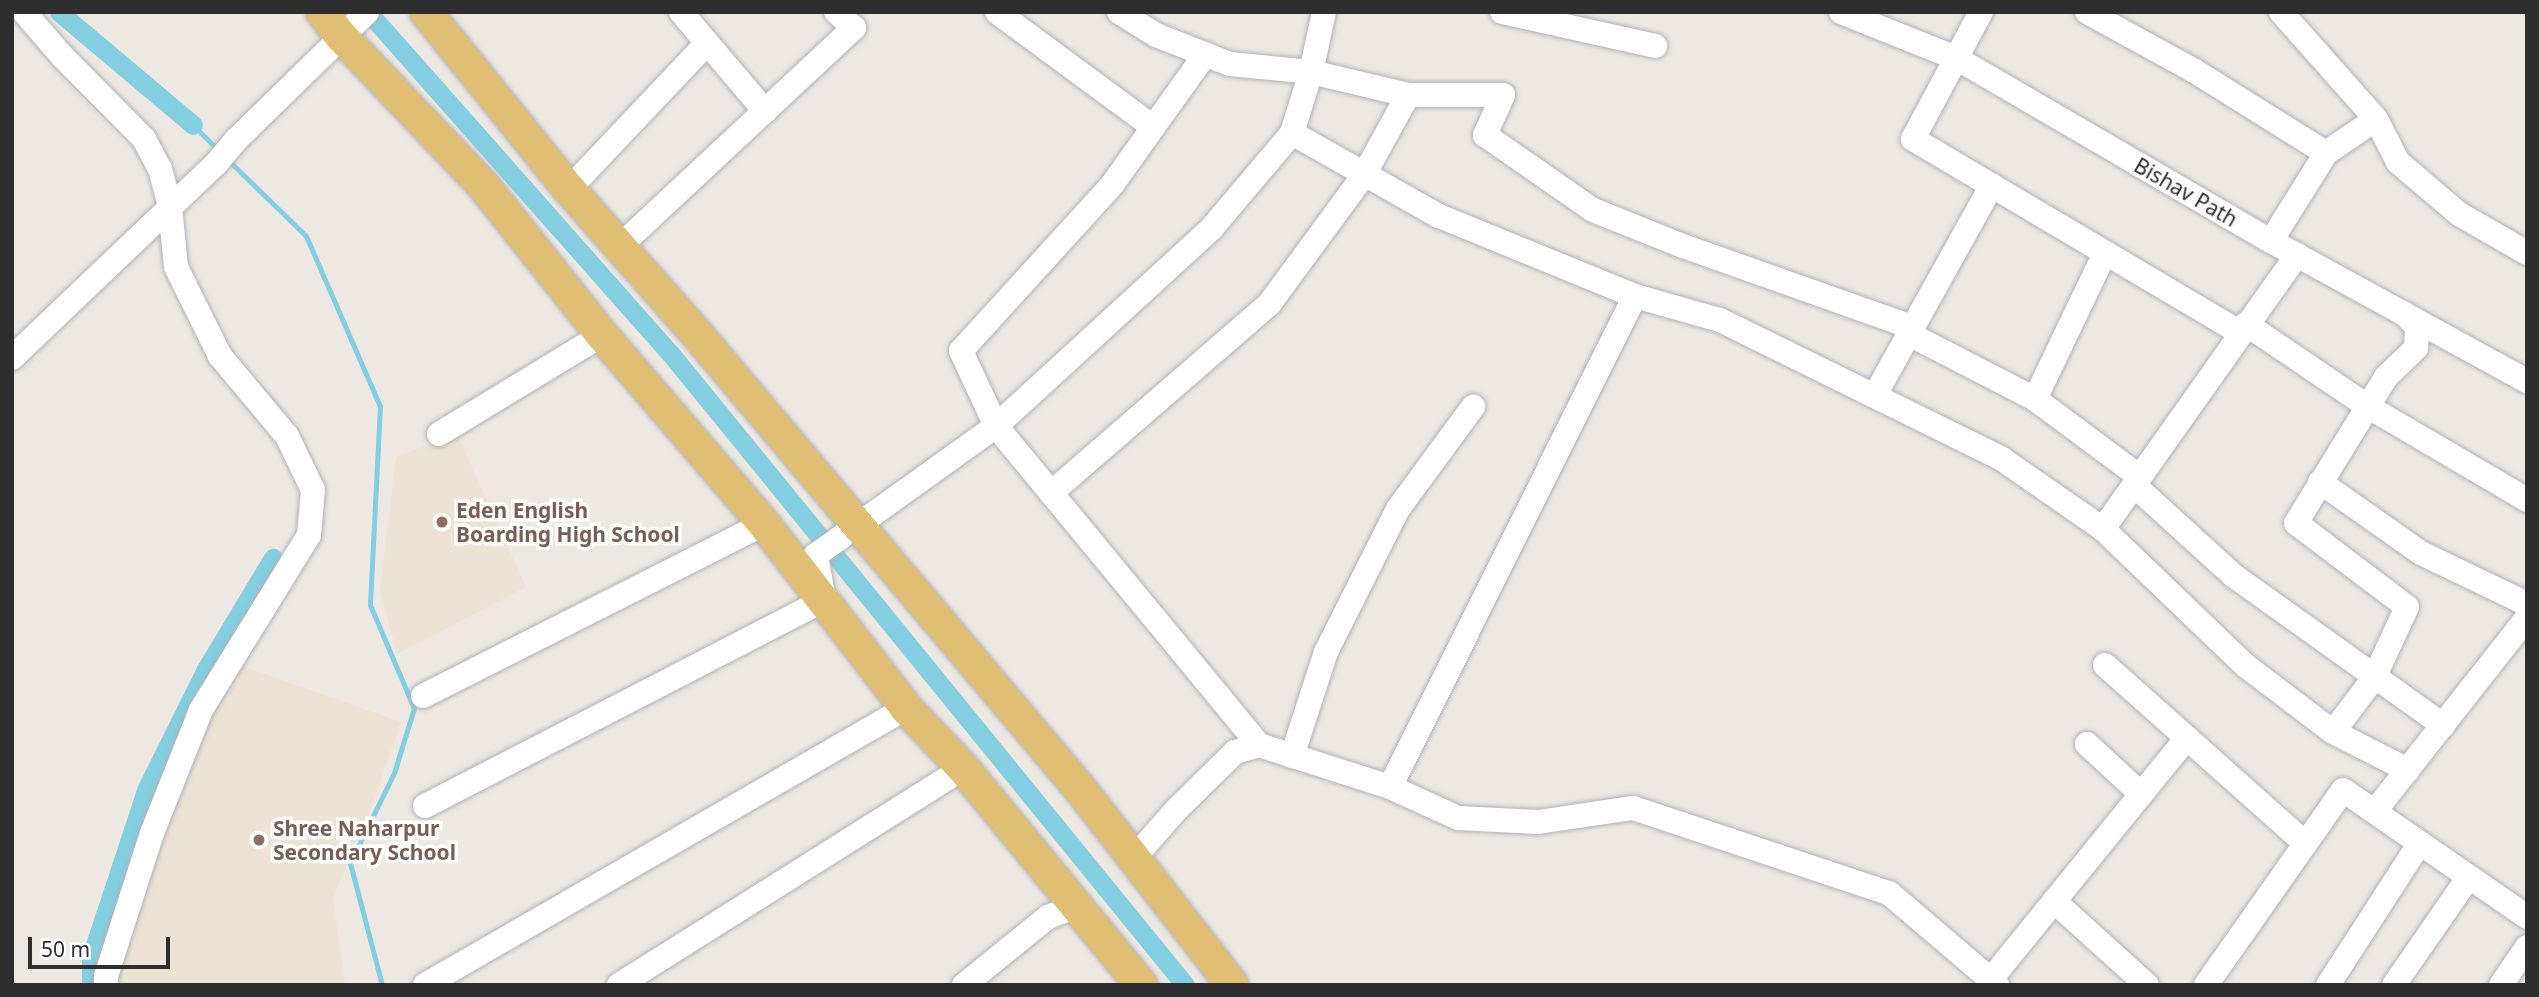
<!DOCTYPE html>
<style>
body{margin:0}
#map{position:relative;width:2539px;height:997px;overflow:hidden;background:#ede8e2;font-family:"Noto Sans",sans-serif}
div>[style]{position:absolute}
.education>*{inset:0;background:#ece3d4}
.stream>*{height:5px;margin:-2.5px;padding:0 2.5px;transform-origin:2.5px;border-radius:2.5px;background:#83cfe1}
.canal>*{height:19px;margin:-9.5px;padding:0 9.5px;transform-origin:9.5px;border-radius:9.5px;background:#83cfe1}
.roads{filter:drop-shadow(0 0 2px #afb1b8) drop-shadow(0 0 2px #afb1b8)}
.minor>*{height:24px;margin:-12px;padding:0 12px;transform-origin:12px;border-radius:12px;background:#fff}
.major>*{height:32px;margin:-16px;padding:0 16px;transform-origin:16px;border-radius:16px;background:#e0bf74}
.dots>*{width:19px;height:19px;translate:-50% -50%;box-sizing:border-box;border:4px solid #fff;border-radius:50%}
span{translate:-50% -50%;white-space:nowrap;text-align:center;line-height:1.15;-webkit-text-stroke:7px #fff;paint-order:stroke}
.street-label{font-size:21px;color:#2e2e2e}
.education-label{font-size:21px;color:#785e54;font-weight:700}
.left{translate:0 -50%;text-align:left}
.frame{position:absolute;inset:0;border:14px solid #2e2e2e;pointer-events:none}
.scale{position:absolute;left:28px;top:937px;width:142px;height:32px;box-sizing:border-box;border:4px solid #2e2e2e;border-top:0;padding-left:9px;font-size:21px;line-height:24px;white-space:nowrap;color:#2e2e2e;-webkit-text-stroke:5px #fff;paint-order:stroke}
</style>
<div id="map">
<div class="education">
<i style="clip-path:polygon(457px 434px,526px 587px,397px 654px,380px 591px,396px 457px)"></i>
<i style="clip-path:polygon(239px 665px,401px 722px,374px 800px,333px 897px,345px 985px,117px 985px,117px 973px,171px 815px,219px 700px)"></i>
</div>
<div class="stream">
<i style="left:193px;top:125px;width:35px;rotate:45deg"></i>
<i style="left:227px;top:159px;width:110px;rotate:44.3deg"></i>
<i style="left:306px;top:236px;width:185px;rotate:66.5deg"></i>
<i style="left:380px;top:406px;width:199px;rotate:92.9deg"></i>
<i style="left:370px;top:605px;width:112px;rotate:66.9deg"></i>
<i style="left:414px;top:708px;width:68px;rotate:107.1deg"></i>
<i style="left:394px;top:773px;width:100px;rotate:116.1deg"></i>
<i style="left:350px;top:863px;width:126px;rotate:75.3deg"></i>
</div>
<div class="canal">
<i style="left:59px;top:12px;width:175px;rotate:40.1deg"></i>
<i style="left:368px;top:12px;width:456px;rotate:48.5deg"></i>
<i style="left:670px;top:353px;width:815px;rotate:50.82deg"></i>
<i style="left:91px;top:985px;width:28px;rotate:-90deg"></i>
<i style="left:91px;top:957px;width:178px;rotate:-71.7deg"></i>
<i style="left:147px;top:788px;width:131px;rotate:-63.6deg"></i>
<i style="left:205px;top:671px;width:132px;rotate:-59deg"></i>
</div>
<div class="roads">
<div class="minor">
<i style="left:24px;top:12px;width:58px;rotate:49.2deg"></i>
<i style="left:62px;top:56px;width:117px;rotate:45.3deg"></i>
<i style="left:144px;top:139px;width:34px;rotate:62deg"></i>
<i style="left:160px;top:169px;width:39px;rotate:75deg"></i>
<i style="left:170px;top:207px;width:60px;rotate:84.3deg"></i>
<i style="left:176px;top:267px;width:99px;rotate:63.7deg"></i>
<i style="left:220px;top:356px;width:104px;rotate:50.1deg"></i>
<i style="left:287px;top:436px;width:60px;rotate:64.3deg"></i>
<i style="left:313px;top:490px;width:45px;rotate:95.1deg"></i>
<i style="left:309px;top:535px;width:206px;rotate:121.7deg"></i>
<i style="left:201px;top:710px;width:132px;rotate:111.7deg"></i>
<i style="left:152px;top:833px;width:150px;rotate:107.8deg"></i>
<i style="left:106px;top:976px;width:9px;rotate:90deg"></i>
<i style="left:681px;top:12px;width:130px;rotate:49.7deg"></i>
<i style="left:997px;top:12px;width:194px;rotate:36.4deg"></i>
<i style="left:1119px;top:12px;width:44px;rotate:31.9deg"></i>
<i style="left:1156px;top:35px;width:79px;rotate:21.4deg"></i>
<i style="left:1230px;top:64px;width:81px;rotate:5.6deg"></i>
<i style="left:1311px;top:72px;width:100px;rotate:13.3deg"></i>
<i style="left:1408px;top:95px;width:95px"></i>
<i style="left:1503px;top:95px;width:44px;rotate:114.2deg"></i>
<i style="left:1485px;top:135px;width:131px;rotate:34.8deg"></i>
<i style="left:1593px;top:210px;width:97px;rotate:21.8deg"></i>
<i style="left:1683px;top:246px;width:243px;rotate:19.5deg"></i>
<i style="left:1502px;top:12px;width:157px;rotate:12.5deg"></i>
<i style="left:1841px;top:12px;width:124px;rotate:21.8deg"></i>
<i style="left:1956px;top:58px;width:364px;rotate:30.2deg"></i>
<i style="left:2271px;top:241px;width:292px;rotate:28.7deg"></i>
<i style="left:1981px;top:12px;width:144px;rotate:118.2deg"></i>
<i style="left:1913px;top:139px;width:381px;rotate:30.6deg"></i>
<i style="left:2087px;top:12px;width:121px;rotate:28.7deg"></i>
<i style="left:2193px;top:70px;width:157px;rotate:32deg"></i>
<i style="left:2281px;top:12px;width:143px;rotate:48.4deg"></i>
<i style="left:2376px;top:119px;width:48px;rotate:62.9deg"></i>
<i style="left:2398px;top:162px;width:80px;rotate:40.4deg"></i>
<i style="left:2459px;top:214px;width:78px;rotate:29.8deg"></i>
<i style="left:1204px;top:56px;width:158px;rotate:125.5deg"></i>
<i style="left:1112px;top:185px;width:224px;rotate:132.3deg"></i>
<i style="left:961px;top:351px;width:83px;rotate:65deg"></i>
<i style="left:996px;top:426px;width:413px;rotate:50.5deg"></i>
<i style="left:1292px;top:133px;width:169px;rotate:29.5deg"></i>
<i style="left:1439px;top:216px;width:212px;rotate:22.2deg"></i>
<i style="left:1635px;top:296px;width:88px;rotate:15.8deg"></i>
<i style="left:1720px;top:320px;width:314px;rotate:26.2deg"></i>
<i style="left:2002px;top:459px;width:123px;rotate:34.7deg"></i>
<i style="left:2103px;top:529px;width:198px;rotate:43.8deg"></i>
<i style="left:2246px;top:666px;width:109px;rotate:37.2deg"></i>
<i style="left:2333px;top:732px;width:84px;rotate:26.9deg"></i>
<i style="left:569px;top:189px;width:201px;rotate:-46.6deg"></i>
<i style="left:2271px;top:241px;width:104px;rotate:-58deg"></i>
<i style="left:2326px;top:153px;width:60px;rotate:-34.2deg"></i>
<i style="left:620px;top:246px;width:320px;rotate:-43deg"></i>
<i style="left:854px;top:28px;width:24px;rotate:-138deg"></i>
<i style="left:2246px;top:324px;width:146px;rotate:34.1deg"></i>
<i style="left:2367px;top:406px;width:186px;rotate:30.4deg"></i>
<i style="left:1909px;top:334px;width:142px;rotate:27.3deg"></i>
<i style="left:2035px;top:399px;width:131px;rotate:36.6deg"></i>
<i style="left:12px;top:358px;width:280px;rotate:-43.6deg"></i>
<i style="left:215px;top:165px;width:33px;rotate:-50deg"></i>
<i style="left:236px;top:140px;width:183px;rotate:-44.3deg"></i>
<i style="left:1875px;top:395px;width:240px;rotate:-60.9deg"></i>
<i style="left:2035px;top:399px;width:162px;rotate:-64.4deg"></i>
<i style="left:439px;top:434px;width:191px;rotate:-31.3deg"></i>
<i style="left:2320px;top:482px;width:123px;rotate:35.1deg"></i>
<i style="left:2421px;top:553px;width:118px;rotate:25.7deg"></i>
<i style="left:2134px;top:485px;width:135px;rotate:42.3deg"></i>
<i style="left:2234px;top:576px;width:257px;rotate:35.5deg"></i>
<i style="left:1051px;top:493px;width:290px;rotate:-40.9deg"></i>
<i style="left:1270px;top:303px;width:159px;rotate:-53.7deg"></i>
<i style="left:1364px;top:175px;width:91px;rotate:-61.2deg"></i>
<i style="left:2103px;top:529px;width:336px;rotate:-54.7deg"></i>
<i style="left:2105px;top:665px;width:268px;rotate:41.7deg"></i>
<i style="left:423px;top:696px;width:382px;rotate:-26.8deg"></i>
<i style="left:2333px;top:732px;width:68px;rotate:-52.8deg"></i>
<i style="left:2374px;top:678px;width:78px;rotate:-65.1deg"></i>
<i style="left:2407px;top:607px;width:139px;rotate:-142.9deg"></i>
<i style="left:2296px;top:523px;width:172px;rotate:-58.3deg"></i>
<i style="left:2386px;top:377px;width:42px;rotate:-44deg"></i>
<i style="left:2416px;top:348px;width:21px;rotate:-87deg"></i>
<i style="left:2417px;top:327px;width:18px;rotate:-133deg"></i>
<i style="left:2087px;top:744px;width:74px;rotate:42.8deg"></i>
<i style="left:1292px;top:756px;width:109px;rotate:-71.9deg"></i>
<i style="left:1326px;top:652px;width:160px;rotate:-63.3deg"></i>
<i style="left:1398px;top:509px;width:127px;rotate:-53.7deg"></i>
<i style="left:1390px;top:787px;width:75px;rotate:24.5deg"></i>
<i style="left:1458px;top:818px;width:80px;rotate:2.9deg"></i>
<i style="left:1538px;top:822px;width:96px;rotate:-8.4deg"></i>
<i style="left:1633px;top:808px;width:270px;rotate:18.4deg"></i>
<i style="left:1889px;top:893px;width:142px;rotate:40.4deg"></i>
<i style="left:425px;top:806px;width:449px;rotate:-27.3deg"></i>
<i style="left:824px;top:600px;width:46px;rotate:-100.1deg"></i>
<i style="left:816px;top:555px;width:221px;rotate:-35.6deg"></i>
<i style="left:996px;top:426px;width:292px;rotate:-42.5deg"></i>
<i style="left:1211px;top:229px;width:126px;rotate:-49.8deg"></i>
<i style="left:1292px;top:133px;width:64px;rotate:-72.7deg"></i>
<i style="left:1311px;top:72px;width:61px;rotate:-77.8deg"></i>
<i style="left:2375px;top:811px;width:246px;rotate:-51.8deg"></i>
<i style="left:1133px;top:859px;width:65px;rotate:-48.7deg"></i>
<i style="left:1176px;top:810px;width:83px;rotate:-44.5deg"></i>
<i style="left:1235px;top:752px;width:25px;rotate:-16deg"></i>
<i style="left:1259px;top:745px;width:138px;rotate:17.8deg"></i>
<i style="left:1390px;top:787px;width:549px;rotate:-63.48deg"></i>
<i style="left:2054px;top:901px;width:125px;rotate:42.1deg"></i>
<i style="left:1991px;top:979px;width:311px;rotate:-50.9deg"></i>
<i style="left:425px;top:985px;width:555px;rotate:-29.94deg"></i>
<i style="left:619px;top:985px;width:407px;rotate:-32.2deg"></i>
<i style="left:964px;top:985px;width:108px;rotate:-39deg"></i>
<i style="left:1048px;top:917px;width:30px;rotate:-21deg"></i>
<i style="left:2206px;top:985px;width:238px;rotate:-54.9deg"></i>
<i style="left:2343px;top:790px;width:224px;rotate:34.6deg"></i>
<i style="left:2328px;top:985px;width:169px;rotate:-57.1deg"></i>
<i style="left:2394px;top:985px;width:130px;rotate:-55.3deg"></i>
<i style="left:2501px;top:985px;width:46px;rotate:-55.6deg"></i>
</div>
<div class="major">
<i style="left:322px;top:12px;width:31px;rotate:52deg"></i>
<i style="left:341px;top:36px;width:206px;rotate:46.4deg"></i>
<i style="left:483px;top:185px;width:191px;rotate:51.6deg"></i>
<i style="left:602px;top:335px;width:249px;rotate:49.4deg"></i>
<i style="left:764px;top:524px;width:232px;rotate:52.3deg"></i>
<i style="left:906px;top:708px;width:83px;rotate:46.5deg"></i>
<i style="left:963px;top:768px;width:281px;rotate:50.6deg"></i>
<i style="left:426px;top:12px;width:228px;rotate:51.1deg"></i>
<i style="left:569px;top:189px;width:192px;rotate:48.6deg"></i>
<i style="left:696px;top:333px;width:598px;rotate:49.89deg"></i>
<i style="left:1081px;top:790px;width:247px;rotate:52.2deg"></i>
</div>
</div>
<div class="dots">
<i style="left:442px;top:522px;background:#8d6e63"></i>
<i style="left:259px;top:840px;background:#8d6e63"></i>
</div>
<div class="street-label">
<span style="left:2186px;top:192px;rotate:30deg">Bishav Path</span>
</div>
<div class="education-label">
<span class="left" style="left:456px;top:522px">Eden English<br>Boarding High School</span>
<span class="left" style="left:273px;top:840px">Shree Naharpur<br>Secondary School</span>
</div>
<div class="frame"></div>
<div class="scale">50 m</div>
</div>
